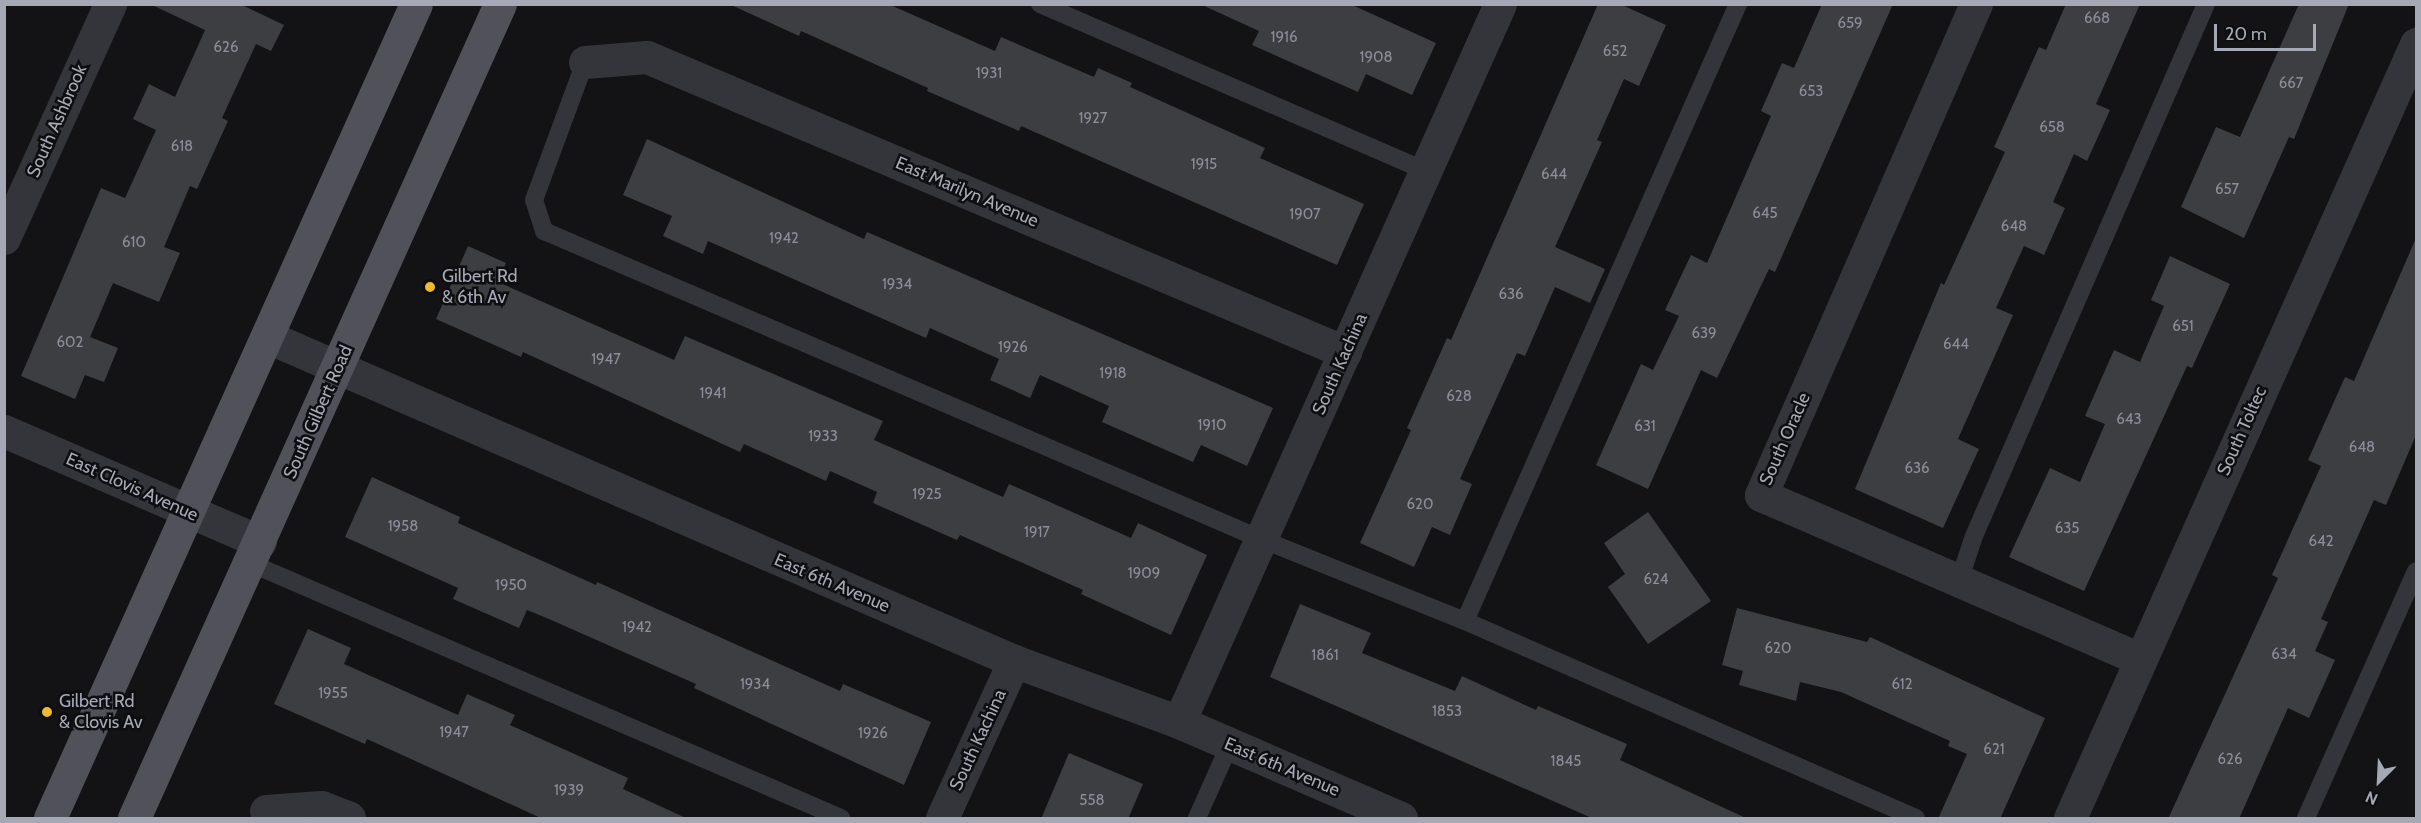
<!DOCTYPE html>
<style>
body{margin:0}
#map{position:relative;width:2421px;height:823px;overflow:hidden;background:#131315;font-family:Cabin,sans-serif}
div>[style]{position:absolute}
.building>*{inset:0;background:#3d3e42}
.service>*{height:18px;margin:-9px;padding:0 9px;transform-origin:9px;border-radius:9px;background:#34353a}
.minor>*{height:33px;margin:-16.5px;padding:0 16.5px;transform-origin:16.5px;border-radius:16.5px;background:#34353a}
.primary>*{height:33px;margin:-16.5px;padding:0 16.5px;transform-origin:16.5px;border-radius:16.5px;background:#505159}
.dots>*{width:16px;height:16px;translate:-50% -50%;box-sizing:border-box;border:3px solid #0e0e10;border-radius:50%}
span{translate:-50% -50%;white-space:nowrap;text-align:center;line-height:1.15;-webkit-text-stroke:5px #0e0e10;paint-order:stroke}
.number-label{font-size:15px;color:#8b8e98}
.number-label span{-webkit-text-stroke-width:0}
.street-label{font-size:18px;color:#a5a9b5}
.poi-label{font-size:18px;color:#a5a9b5}
.left{translate:0 -50%;text-align:left}
.frame{position:absolute;inset:0;border:6px solid #a5a9b5;pointer-events:none}
.north{position:absolute;left:2349px;top:751px;width:60px;height:60px;-webkit-text-stroke:4px #0e0e10;paint-order:stroke;rotate:204deg;font-size:16px;font-weight:700;line-height:24px;text-align:center;color:#a5a9b5}
.north::after{content:'';display:block;margin:auto;width:21px;height:27px;background:#a5a9b5;clip-path:polygon(50% 0,100% 100%,50% 72%,0 100%)}
.scale{position:absolute;left:2214px;top:24px;width:102px;height:27px;box-sizing:border-box;border:3px solid #a5a9b5;border-top:0;padding-left:8px;font-size:18px;line-height:21px;white-space:nowrap;color:#a5a9b5;-webkit-text-stroke:4px #0e0e10;paint-order:stroke}
</style>
<div id="map">
<div class="building">
<i style="clip-path:polygon(150px 4px,240px 4px,284px 25px,271px 51px,256px 44px,222px 118px,228px 121px,197px 189px,190px 186px,164px 247px,180px 253px,159px 302px,113px 283px,90px 337px,118px 348px,104px 382px,85px 375px,75px 399px,21px 376px,101px 188px,125px 198px,156px 130px,133px 119px,149px 84px,175px 97px,205px 30px)"></i>
<i style="clip-path:polygon(729px 4px,888px 4px,995px 51px,1001px 37px,1094px 77px,1098px 68px,1132px 83px,1130px 87px,1265px 148px,1260px 158px,1364px 204px,1337px 265px,1021px 126px,1019px 131px,927px 91px,928px 88px,801px 31px,799px 36px)"></i>
<i style="clip-path:polygon(1200px 4px,1350px 4px,1436px 43px,1412px 95px,1366px 74px,1358px 92px,1252px 45px,1259px 31px)"></i>
<i style="clip-path:polygon(1598px 4px,1620px 4px,1666px 25px,1639px 86px,1624px 79px,1597px 140px,1602px 142px,1555px 247px,1605px 269px,1590px 303px,1555px 287px,1525px 356px,1517px 353px,1460px 479px,1472px 484px,1450px 535px,1432px 527px,1414px 567px,1360px 543px,1411px 430px,1407px 428px,1447px 338px,1451px 340px)"></i>
<i style="clip-path:polygon(1822px 4px,1893px 4px,1775px 272px,1769px 269px,1717px 378px,1701px 370px,1648px 489px,1596px 465px,1641px 364px,1653px 370px,1679px 316px,1665px 310px,1691px 255px,1707px 263px,1771px 116px,1761px 111px,1782px 63px,1794px 68px)"></i>
<i style="clip-path:polygon(2066px 4px,2140px 4px,2096px 104px,2110px 110px,2087px 161px,2074px 154px,2053px 202px,2065px 208px,2044px 255px,2024px 246px,1996px 308px,2013px 315px,1958px 439px,1979px 449px,1943px 528px,1855px 489px,1941px 283px,1944px 285px,2005px 152px,1994px 147px,2039px 47px,2046px 50px)"></i>
<i style="clip-path:polygon(2299px 4px,2349px 4px,2294px 139px,2289px 137px,2244px 238px,2181px 207px,2216px 127px,2240px 137px)"></i>
<i style="clip-path:polygon(647px 139px,864px 239px,867px 232px,1273px 408px,1247px 466px,1201px 445px,1193px 462px,1102px 422px,1109px 406px,1040px 375px,1030px 398px,990px 380px,999px 359px,930px 328px,926px 338px,708px 241px,703px 254px,663px 236px,672px 216px,623px 195px)"></i>
<i style="clip-path:polygon(2416px 238px,2416px 435px,2386px 505px,2374px 500px,2321px 619px,2328px 622px,2315px 651px,2335px 660px,2309px 718px,2288px 708px,2239px 819px,2168px 819px,2278px 578px,2272px 575px,2321px 466px,2308px 460px,2345px 377px,2354px 381px)"></i>
<i style="clip-path:polygon(468px 246px,506px 263px,498px 282px,674px 360px,685px 336px,883px 421px,874px 440px,1003px 497px,1009px 484px,1131px 538px,1138px 523px,1207px 555px,1171px 635px,1081px 594px,1083px 590px,960px 535px,957px 540px,873px 503px,877px 492px,830px 471px,826px 481px,744px 444px,740px 452px,523px 352px,521px 357px,436px 319px)"></i>
<i style="clip-path:polygon(2170px 256px,2230px 284px,2192px 368px,2187px 366px,2084px 591px,2009px 557px,2050px 468px,2080px 482px,2105px 424px,2085px 416px,2114px 350px,2140px 362px,2164px 306px,2151px 300px)"></i>
<i style="clip-path:polygon(372px 477px,460px 517px,458px 523px,596px 585px,597px 582px,840px 691px,843px 684px,931px 722px,904px 785px,694px 688px,696px 684px,549px 619px,527px 610px,519px 628px,453px 599px,458px 588px,345px 537px)"></i>
<i style="clip-path:polygon(1648px 512px,1711px 601px,1648px 644px,1608px 587px,1625px 574px,1604px 543px)"></i>
<i style="clip-path:polygon(1300px 604px,1371px 633px,1362px 653px,1455px 691px,1462px 676px,1536px 710px,1538px 706px,1627px 744px,1620px 760px,1748px 819px,1594px 819px,1270px 677px)"></i>
<i style="clip-path:polygon(1737px 608px,1867px 642px,1870px 637px,2045px 718px,2000px 819px,1938px 819px,1967px 754px,1948px 746px,1950px 741px,1841px 692px,1800px 682px,1796px 701px,1739px 685px,1743px 671px,1722px 665px)"></i>
<i style="clip-path:polygon(308px 629px,351px 648px,344px 664px,458px 715px,467px 694px,515px 715px,510px 725px,628px 778px,623px 789px,688px 819px,543px 819px,367px 739px,365px 744px,274px 704px)"></i>
<i style="clip-path:polygon(1069px 753px,1143px 784px,1128px 819px,1041px 819px)"></i>
</div>
<div class="service">
<i style="left:1040px;top:4px;width:420px;rotate:23.4deg"></i>
<i style="left:585px;top:62px;width:147px;rotate:110.3deg"></i>
<i style="left:534px;top:200px;width:33px;rotate:72deg"></i>
<i style="left:544px;top:231px;width:780px;rotate:23.25deg"></i>
<i style="left:1261px;top:539px;width:220px;rotate:21.9deg"></i>
<i style="left:1465px;top:621px;width:492px;rotate:23.6deg"></i>
<i style="left:250px;top:563px;width:644px;rotate:23.34deg"></i>
<i style="left:1959px;top:581px;width:47px;rotate:-71.6deg"></i>
<i style="left:1974px;top:536px;width:580px;rotate:-66.44deg"></i>
<i style="left:1465px;top:621px;width:675px;rotate:-66.13deg"></i>
<i style="left:1197px;top:818px;width:81px;rotate:-66deg"></i>
<i style="left:2306px;top:818px;width:270px;rotate:-66deg"></i>
</div>
<div class="minor">
<i style="left:1976px;top:4px;width:536px;rotate:113.65deg"></i>
<i style="left:1761px;top:495px;width:413px;rotate:23.4deg"></i>
<i style="left:585px;top:62px;width:62px;rotate:-4.6deg"></i>
<i style="left:647px;top:57px;width:758px;rotate:22.91deg"></i>
<i style="left:4px;top:238px;width:257px;rotate:-65.6deg"></i>
<i style="left:268px;top:337px;width:813px;rotate:23.48deg"></i>
<i style="left:1014px;top:661px;width:176px;rotate:20.3deg"></i>
<i style="left:1179px;top:722px;width:242px;rotate:23.4deg"></i>
<i style="left:4px;top:431px;width:279px;rotate:23.4deg"></i>
<i style="left:1179px;top:722px;width:786px;rotate:-65.91deg"></i>
<i style="left:266px;top:811px;width:55px;rotate:-4.2deg"></i>
<i style="left:321px;top:807px;width:30px;rotate:21deg"></i>
<i style="left:942px;top:818px;width:173px;rotate:-65.4deg"></i>
<i style="left:2070px;top:818px;width:848px;rotate:-65.91deg"></i>
</div>
<div class="primary">
<i style="left:50px;top:818px;width:892px;rotate:-65.79deg"></i>
<i style="left:134px;top:818px;width:892px;rotate:-65.79deg"></i>
</div>
<div class="dots">
<i style="left:430px;top:287px;background:#f0ba2f"></i>
<i style="left:47px;top:712px;background:#f0ba2f"></i>
</div>
<div class="number-label">
<span style="left:2097px;top:19px">668</span>
<span style="left:1850px;top:24px">659</span>
<span style="left:1284px;top:38px">1916</span>
<span style="left:226px;top:48px">626</span>
<span style="left:1615px;top:52px">652</span>
<span style="left:1376px;top:58px">1908</span>
<span style="left:989px;top:74px">1931</span>
<span style="left:2291px;top:84px">667</span>
<span style="left:1811px;top:92px">653</span>
<span style="left:1093px;top:119px">1927</span>
<span style="left:2052px;top:128px">658</span>
<span style="left:182px;top:147px">618</span>
<span style="left:1204px;top:165px">1915</span>
<span style="left:1554px;top:175px">644</span>
<span style="left:2227px;top:190px">657</span>
<span style="left:1765px;top:214px">645</span>
<span style="left:1305px;top:215px">1907</span>
<span style="left:2014px;top:227px">648</span>
<span style="left:784px;top:239px">1942</span>
<span style="left:134px;top:243px">610</span>
<span style="left:897px;top:285px">1934</span>
<span style="left:1511px;top:295px">636</span>
<span style="left:2183px;top:327px">651</span>
<span style="left:1704px;top:334px">639</span>
<span style="left:70px;top:343px">602</span>
<span style="left:1956px;top:345px">644</span>
<span style="left:1013px;top:348px">1926</span>
<span style="left:606px;top:360px">1947</span>
<span style="left:1113px;top:374px">1918</span>
<span style="left:713px;top:394px">1941</span>
<span style="left:1459px;top:397px">628</span>
<span style="left:2129px;top:420px">643</span>
<span style="left:1212px;top:426px">1910</span>
<span style="left:1645px;top:427px">631</span>
<span style="left:823px;top:437px">1933</span>
<span style="left:2362px;top:448px">648</span>
<span style="left:1917px;top:469px">636</span>
<span style="left:927px;top:495px">1925</span>
<span style="left:1420px;top:505px">620</span>
<span style="left:403px;top:527px">1958</span>
<span style="left:2067px;top:529px">635</span>
<span style="left:1037px;top:533px">1917</span>
<span style="left:2321px;top:542px">642</span>
<span style="left:1144px;top:574px">1909</span>
<span style="left:1656px;top:580px">624</span>
<span style="left:511px;top:586px">1950</span>
<span style="left:637px;top:628px">1942</span>
<span style="left:1778px;top:649px">620</span>
<span style="left:2284px;top:655px">634</span>
<span style="left:1325px;top:656px">1861</span>
<span style="left:755px;top:685px">1934</span>
<span style="left:1902px;top:685px">612</span>
<span style="left:333px;top:694px">1955</span>
<span style="left:1447px;top:712px">1853</span>
<span style="left:454px;top:733px">1947</span>
<span style="left:873px;top:734px">1926</span>
<span style="left:1994px;top:750px">621</span>
<span style="left:2230px;top:760px">626</span>
<span style="left:1566px;top:762px">1845</span>
<span style="left:569px;top:791px">1939</span>
<span style="left:1092px;top:801px">558</span>
</div>
<div class="street-label">
<span style="left:57px;top:121px;rotate:-66deg">South Ashbrook</span>
<span style="left:967px;top:192px;rotate:23deg">East Marilyn Avenue</span>
<span style="left:1340px;top:364px;rotate:-66deg">South Kachina</span>
<span style="left:318px;top:412px;rotate:-66deg">South Gilbert Road</span>
<span style="left:2242px;top:431px;rotate:-66deg">South Toltec</span>
<span style="left:1785px;top:439px;rotate:-66deg">South Oracle</span>
<span style="left:132px;top:487px;rotate:24deg">East Clovis Avenue</span>
<span style="left:832px;top:583px;rotate:23deg">East 6th Avenue</span>
<span style="left:978px;top:740px;rotate:-65deg">South Kachina</span>
<span style="left:1282px;top:767px;rotate:23deg">East 6th Avenue</span>
</div>
<div class="poi-label">
<span class="left" style="left:442px;top:287px">Gilbert Rd<br>&amp; 6th Av</span>
<span class="left" style="left:59px;top:712px">Gilbert Rd<br>&amp; Clovis Av</span>
</div>
<div class="frame"></div>
<div class="north">N</div>
<div class="scale">20 m</div>
</div>
